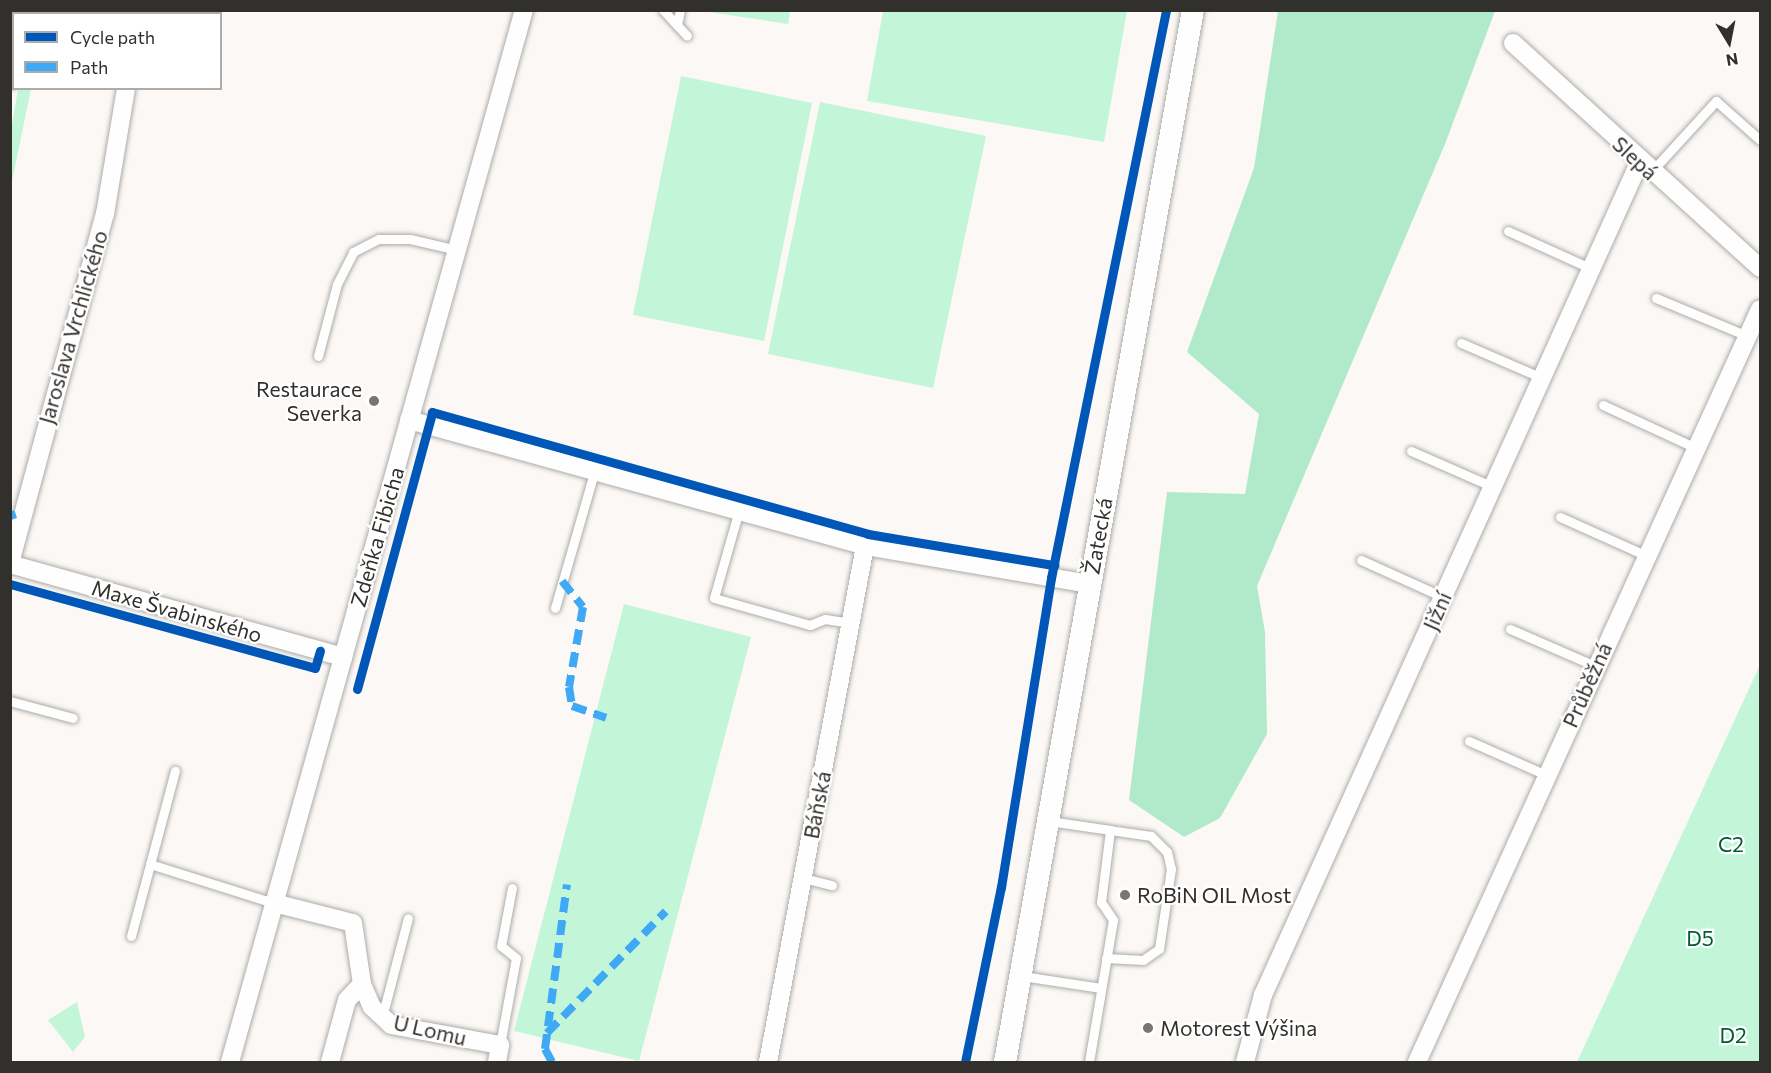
<!DOCTYPE html>
<meta charset="utf-8">
<style>
body{margin:0}
#map{position:relative;width:1771px;height:1073px;overflow:hidden;background:#fbf8f5;font-family:Commissioner,sans-serif}
div>[style]{position:absolute}
.green>*{inset:0;background:#c3f6d9}
.forest>*{inset:0;background:#b1eacb}
.roads{filter:drop-shadow(0 0 2px #adaca9) drop-shadow(0 0 2px #adaca9)}
.service>*{height:9px;margin:-4.5px;padding:0 4.5px;transform-origin:4.5px;border-radius:4.5px;background:#fefefe}
.minor>*{height:18px;margin:-9px;padding:0 9px;transform-origin:9px;border-radius:9px;background:#fefefe}
.tertiary>*{height:22px;margin:-11px;padding:0 11px;transform-origin:11px;border-radius:11px;background:#fefefe}
.quiet>*{height:8px;margin-top:-4px;transform-origin:0;background:repeating-linear-gradient(90deg,#3fa9f5 0 15px,transparent 0 23px)}
.cycleway>*{height:9px;margin:-4.5px;padding:0 4.5px;transform-origin:4.5px;border-radius:4.5px;background:#0057b8}
.dots>*{width:16px;height:16px;translate:-50% -50%;box-sizing:border-box;border:3px solid #fff;border-radius:50%}
span{translate:-50% -50%;white-space:nowrap;text-align:center;line-height:1.15;-webkit-text-stroke:4.5px #fff;paint-order:stroke}
.street-label{font-size:21px;color:#32302d}
.poi-label{font-size:21px;color:#32302d}
.right{translate:-100% -50%;text-align:right}
.left{translate:0 -50%;text-align:left}
.park-label{font-size:21px;color:#025a39}
.frame{position:absolute;inset:0;border:12px solid #32302d;pointer-events:none}
.legend{position:absolute;left:12px;top:12px;width:210px;height:78px;box-sizing:border-box;background:#fff;border:2px solid #adacab;margin:0;padding:8px 10px;list-style:none;font-size:18px;color:#32302d}
.legend li{display:flex;align-items:center;gap:12px;height:30px}
.legend b{width:30px;border:2px solid #adacab}
.north{position:absolute;left:1699px;top:12px;width:60px;height:60px;-webkit-text-stroke:4px #fff;paint-order:stroke;rotate:170deg;font-size:16px;font-weight:700;line-height:24px;text-align:center;color:#32302d}
.north::after{content:'';display:block;margin:auto;width:21px;height:27px;background:#32302d;clip-path:polygon(50% 0,100% 100%,50% 72%,0 100%)}
</style>
<div id="map">
<div class="green">
<i style="clip-path:polygon(702px 11px,790px 10px,790px 11px,788px 24px)"></i>
<i style="clip-path:polygon(883px 11px,1127px 11px,1104px 142px,867px 101px)"></i>
<i style="clip-path:polygon(681px 76px,812px 103px,764px 341px,633px 315px)"></i>
<i style="clip-path:polygon(18px 89px,31px 89px,11px 186px,11px 130px)"></i>
<i style="clip-path:polygon(820px 102px,986px 136px,933px 388px,768px 354px)"></i>
<i style="clip-path:polygon(624px 604px,751px 637px,639px 1061px,514px 1031px)"></i>
<i style="clip-path:polygon(1760px 665px,1760px 1062px,1577px 1062px)"></i>
<i style="clip-path:polygon(77px 1002px,85px 1037px,73px 1052px,48px 1020px)"></i>
</div>
<div class="forest">
<i style="clip-path:polygon(1278px 11px,1495px 11px,1445px 144px,1257px 586px,1265px 632px,1267px 734px,1220px 818px,1184px 837px,1129px 800px,1167px 492px,1245px 494px,1259px 414px,1187px 352px,1254px 168px)"></i>
</div>
<div class="roads">
<div class="service">
<i style="left:663px;top:10px;width:35px;rotate:47deg"></i>
<i style="left:677px;top:25px;width:15px;rotate:-79deg"></i>
<i style="left:1652px;top:171px;width:95px;rotate:-47.6deg"></i>
<i style="left:1716px;top:101px;width:59px;rotate:41.6deg"></i>
<i style="left:1508px;top:231px;width:92px;rotate:24.3deg"></i>
<i style="left:1656px;top:298px;width:96px;rotate:22.6deg"></i>
<i style="left:1461px;top:343px;width:88px;rotate:23.4deg"></i>
<i style="left:318px;top:356px;width:74px;rotate:-75.2deg"></i>
<i style="left:337px;top:284px;width:36px;rotate:-63deg"></i>
<i style="left:353px;top:252px;width:29px;rotate:-27deg"></i>
<i style="left:379px;top:239px;width:31px"></i>
<i style="left:410px;top:239px;width:48px;rotate:13.2deg"></i>
<i style="left:1603px;top:405px;width:100px;rotate:24.8deg"></i>
<i style="left:1411px;top:451px;width:90px;rotate:23.7deg"></i>
<i style="left:739px;top:510px;width:91px;rotate:105.9deg"></i>
<i style="left:714px;top:598px;width:100px;rotate:15.7deg"></i>
<i style="left:810px;top:625px;width:16px;rotate:-22deg"></i>
<i style="left:825px;top:619px;width:26px;rotate:9deg"></i>
<i style="left:1560px;top:517px;width:93px;rotate:24.1deg"></i>
<i style="left:1361px;top:560px;width:90px;rotate:24.3deg"></i>
<i style="left:555px;top:608px;width:145px;rotate:-73.9deg"></i>
<i style="left:1510px;top:629px;width:93px;rotate:23.5deg"></i>
<i style="left:10px;top:701px;width:65px;rotate:15.1deg"></i>
<i style="left:1469px;top:741px;width:84px;rotate:23.8deg"></i>
<i style="left:1049px;top:821px;width:62px;rotate:8.4deg"></i>
<i style="left:1110px;top:830px;width:73px;rotate:97.1deg"></i>
<i style="left:1101px;top:902px;width:22px;rotate:56deg"></i>
<i style="left:1113px;top:920px;width:144px;rotate:99.6deg"></i>
<i style="left:150px;top:864px;width:130px;rotate:17.5deg"></i>
<i style="left:803px;top:878px;width:30px;rotate:14deg"></i>
<i style="left:131px;top:936px;width:171px;rotate:-75.1deg"></i>
<i style="left:1106px;top:958px;width:37px;rotate:3deg"></i>
<i style="left:1143px;top:960px;width:19px;rotate:-35deg"></i>
<i style="left:1159px;top:949px;width:81px;rotate:-81.5deg"></i>
<i style="left:1171px;top:869px;width:17px;rotate:-103deg"></i>
<i style="left:1167px;top:852px;width:23px;rotate:-135deg"></i>
<i style="left:1151px;top:836px;width:41px;rotate:-171.7deg"></i>
<i style="left:1022px;top:976px;width:80px;rotate:8.6deg"></i>
<i style="left:382px;top:1017px;width:102px;rotate:-75.3deg"></i>
<i style="left:500px;top:1045px;width:88px;rotate:-79.6deg"></i>
<i style="left:516px;top:958px;width:19px;rotate:-141deg"></i>
<i style="left:501px;top:946px;width:59px;rotate:-79.3deg"></i>
</div>
<div class="minor">
<i style="left:139px;top:14px;width:4px;rotate:-90deg"></i>
<i style="left:1513px;top:43px;width:334px;rotate:42.3deg"></i>
<i style="left:409px;top:420px;width:473px;rotate:15.4deg"></i>
<i style="left:865px;top:546px;width:227px;rotate:9.6deg"></i>
<i style="left:10px;top:563px;width:362px;rotate:-74.8deg"></i>
<i style="left:105px;top:214px;width:128px;rotate:-80.5deg"></i>
<i style="left:10px;top:564px;width:346px;rotate:15.6deg"></i>
<i style="left:274px;top:903px;width:81px;rotate:14.2deg"></i>
<i style="left:353px;top:923px;width:62px;rotate:81.6deg"></i>
<i style="left:362px;top:984px;width:25px;rotate:67deg"></i>
<i style="left:372px;top:1007px;width:26px;rotate:43deg"></i>
<i style="left:391px;top:1025px;width:111px;rotate:10.4deg"></i>
<i style="left:500px;top:1045px;width:17px;rotate:100deg"></i>
<i style="left:230px;top:1062px;width:1092px;rotate:-74.39deg"></i>
<i style="left:330px;top:1062px;width:64px;rotate:-74.7deg"></i>
<i style="left:347px;top:1000px;width:22px;rotate:-47deg"></i>
<i style="left:768px;top:1062px;width:525px;rotate:-79.35deg"></i>
<i style="left:1245px;top:1062px;width:69px;rotate:-75deg"></i>
<i style="left:1263px;top:995px;width:913px;rotate:-65.68deg"></i>
<i style="left:1417px;top:1062px;width:827px;rotate:-65.51deg"></i>
</div>
<div class="tertiary">
<i style="left:22px;top:14px;width:4px;rotate:-90deg"></i>
<i style="left:10px;top:78px;width:17px;rotate:-77deg"></i>
<i style="left:1005px;top:1062px;width:1069px;rotate:-79.87deg"></i>
</div>
</div>
<div class="quiet">
<i style="left:10px;top:516px;width:6px;rotate:-18deg"></i>
<i style="left:562px;top:581px;width:33px;rotate:51deg"></i>
<i style="left:583px;top:607px;width:81px;rotate:99.9deg"></i>
<i style="left:569px;top:687px;width:19px;rotate:81deg"></i>
<i style="left:572px;top:706px;width:36px;rotate:19deg"></i>
<i style="left:547px;top:1033px;width:170px;rotate:-45.7deg"></i>
<i style="left:552px;top:1062px;width:15px;rotate:-118deg"></i>
<i style="left:545px;top:1049px;width:166px;rotate:-82.4deg"></i>
</div>
<div class="cycleway">
<i style="left:10px;top:584px;width:316px;rotate:15.4deg"></i>
<i style="left:315px;top:668px;width:18px;rotate:-74deg"></i>
<i style="left:357px;top:689px;width:287px;rotate:-74.8deg"></i>
<i style="left:432px;top:412px;width:453px;rotate:15.6deg"></i>
<i style="left:868px;top:534px;width:189px;rotate:9.5deg"></i>
<i style="left:965px;top:1062px;width:179px;rotate:-78.4deg"></i>
<i style="left:1001px;top:887px;width:313px;rotate:-80.8deg"></i>
<i style="left:1051px;top:578px;width:580px;rotate:-78.55deg"></i>
</div>
<div class="dots">
<i style="left:374px;top:401px;background:#787673"></i>
<i style="left:1125px;top:895px;background:#787673"></i>
<i style="left:1148px;top:1028px;background:#787673"></i>
</div>
<div class="street-label">
<span style="left:1635px;top:158px;rotate:43deg">Slepá</span>
<span style="left:73px;top:327px;rotate:-74deg">Jaroslava Vrchlického</span>
<span style="left:1098px;top:536px;rotate:-80deg">Žatecká</span>
<span style="left:377px;top:537px;rotate:-74deg">Zdeňka Fibicha</span>
<span style="left:177px;top:611px;rotate:16deg">Maxe Švabinského</span>
<span style="left:1437px;top:611px;rotate:-66deg">Jižní</span>
<span style="left:1587px;top:685px;rotate:-66deg">Průběžná</span>
<span style="left:817px;top:805px;rotate:-79deg">Báňská</span>
<span style="left:430px;top:1030px;rotate:13deg">U Lomu</span>
</div>
<div class="poi-label">
<span class="right" style="left:362px;top:401px">Restaurace<br>Severka</span>
<span class="left" style="left:1137px;top:895px">RoBiN OIL Most</span>
<span class="left" style="left:1160px;top:1028px">Motorest Výšina</span>
</div>
<div class="park-label">
<span style="left:1731px;top:844px">C2</span>
<span style="left:1700px;top:938px">D5</span>
<span style="left:1733px;top:1035px">D2</span>
</div>
<div class="frame"></div>
<ul class="legend">
<li><b style="height:8px;background:#0057b8"></b>Cycle path</li>
<li><b style="height:8px;background:#3fa9f5"></b>Path</li>
</ul>
<div class="north">N</div>
</div>
